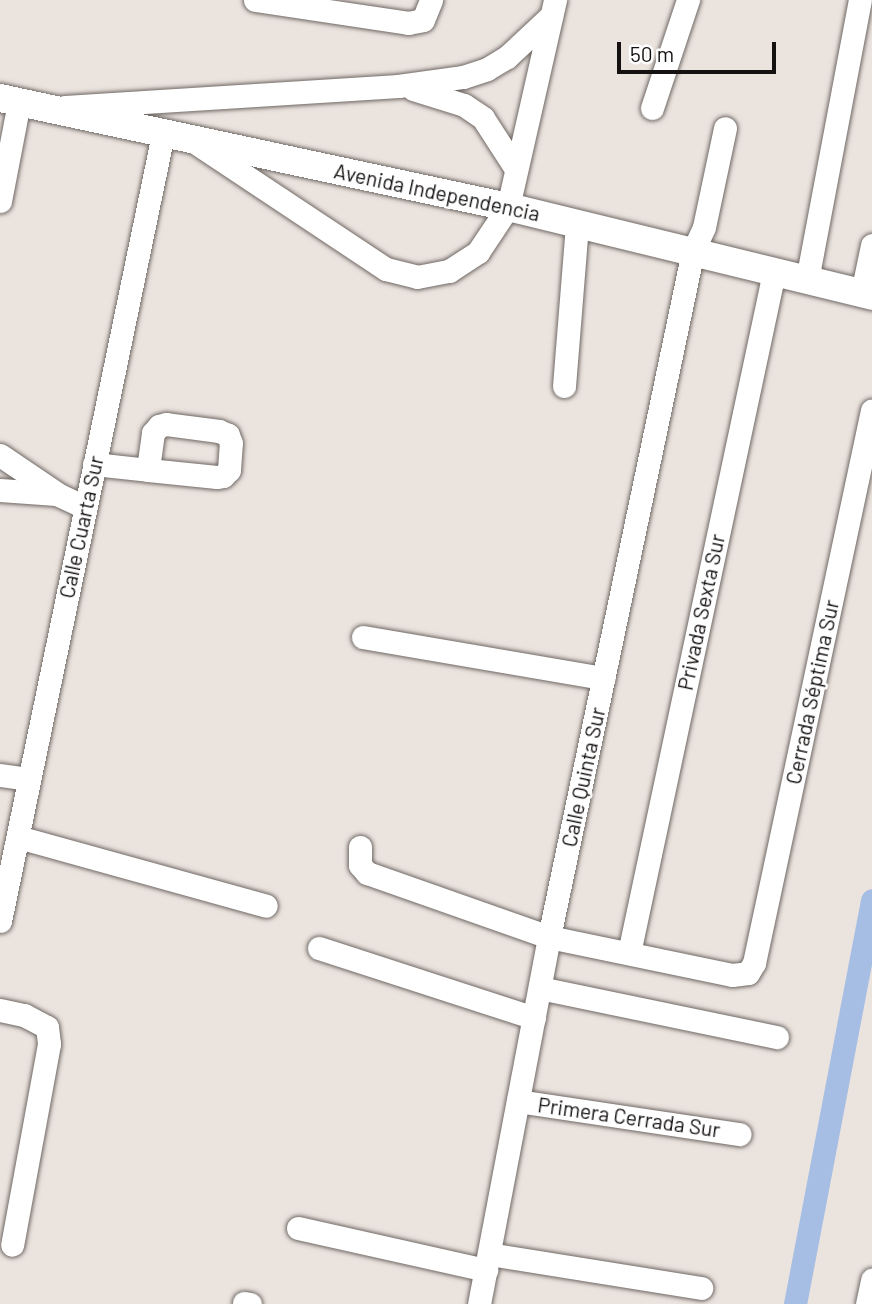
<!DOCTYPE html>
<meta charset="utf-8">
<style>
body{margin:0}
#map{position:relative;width:872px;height:1304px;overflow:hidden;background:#ebe3de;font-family:Barlow,sans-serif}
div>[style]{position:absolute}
.canal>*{height:23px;margin:-11.5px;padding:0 11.5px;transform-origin:11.5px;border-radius:11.5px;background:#a6bde4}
.roads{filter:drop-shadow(0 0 2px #6f6864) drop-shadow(0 0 2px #6f6864)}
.minor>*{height:23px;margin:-11.5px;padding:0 11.5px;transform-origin:11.5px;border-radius:11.5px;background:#fff}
.major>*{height:28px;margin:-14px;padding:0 14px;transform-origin:14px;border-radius:14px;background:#fff}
span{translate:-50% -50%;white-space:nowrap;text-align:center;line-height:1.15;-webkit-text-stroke:5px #fff;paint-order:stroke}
.street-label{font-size:21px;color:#141110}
.scale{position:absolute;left:617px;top:42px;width:159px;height:32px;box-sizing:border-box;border:4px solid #141110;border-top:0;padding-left:9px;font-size:21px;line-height:24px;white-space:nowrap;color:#141110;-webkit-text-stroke:5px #fff;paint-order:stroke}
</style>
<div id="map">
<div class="canal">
<i style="left:795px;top:1304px;width:411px;rotate:-79.2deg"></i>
</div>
<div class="roads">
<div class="minor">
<i style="left:255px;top:0;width:155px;rotate:8.5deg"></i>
<i style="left:408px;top:23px;width:15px;rotate:-11deg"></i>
<i style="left:423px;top:20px;width:22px;rotate:-68deg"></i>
<i style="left:413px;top:89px;width:53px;rotate:17.4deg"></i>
<i style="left:464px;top:105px;width:23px;rotate:34deg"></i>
<i style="left:483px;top:118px;width:61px;rotate:57.1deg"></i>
<i style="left:65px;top:107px;width:334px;rotate:-3.6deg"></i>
<i style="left:398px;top:86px;width:66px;rotate:-7.9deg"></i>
<i style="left:463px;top:77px;width:25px;rotate:-18deg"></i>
<i style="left:487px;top:69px;width:23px;rotate:-31deg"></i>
<i style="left:507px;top:57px;width:60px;rotate:-43deg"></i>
<i style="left:652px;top:108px;width:114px;rotate:-71.6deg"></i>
<i style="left:196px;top:143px;width:228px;rotate:33.6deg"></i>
<i style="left:386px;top:269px;width:32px;rotate:14deg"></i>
<i style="left:417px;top:277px;width:33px;rotate:-11deg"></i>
<i style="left:449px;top:271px;width:35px;rotate:-33deg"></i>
<i style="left:478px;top:252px;width:54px;rotate:-56.3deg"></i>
<i style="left:508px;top:207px;width:212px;rotate:-77.2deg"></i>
<i style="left:0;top:201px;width:101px;rotate:-79.1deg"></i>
<i style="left:807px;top:280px;width:285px;rotate:-79.3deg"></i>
<i style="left:862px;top:293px;width:49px;rotate:-78.2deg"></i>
<i style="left:564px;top:386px;width:164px;rotate:-85.4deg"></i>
<i style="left:0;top:455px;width:71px;rotate:34.1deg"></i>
<i style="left:59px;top:495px;width:29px;rotate:25deg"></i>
<i style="left:94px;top:464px;width:54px;rotate:6.3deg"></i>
<i style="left:148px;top:470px;width:69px;rotate:5.8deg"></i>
<i style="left:217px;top:477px;width:6px;rotate:-9deg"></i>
<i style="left:223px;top:476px;width:8px;rotate:-45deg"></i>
<i style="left:229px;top:470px;width:27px;rotate:-86deg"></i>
<i style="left:231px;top:443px;width:9px;rotate:-111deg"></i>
<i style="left:228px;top:435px;width:10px;rotate:-156deg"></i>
<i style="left:219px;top:431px;width:53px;rotate:-172.5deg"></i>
<i style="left:166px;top:424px;width:7px;rotate:164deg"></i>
<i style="left:159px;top:426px;width:9px;rotate:131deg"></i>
<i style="left:153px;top:433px;width:37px;rotate:98deg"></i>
<i style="left:0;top:490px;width:56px;rotate:4.1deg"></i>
<i style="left:363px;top:637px;width:244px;rotate:9.7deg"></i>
<i style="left:0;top:775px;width:29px;rotate:8deg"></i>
<i style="left:18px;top:837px;width:257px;rotate:15.5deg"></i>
<i style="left:360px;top:847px;width:18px;rotate:90deg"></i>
<i style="left:360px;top:865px;width:11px;rotate:49deg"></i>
<i style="left:367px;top:873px;width:193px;rotate:19.4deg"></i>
<i style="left:549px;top:937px;width:187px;rotate:11.7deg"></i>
<i style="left:732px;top:975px;width:16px;rotate:-7deg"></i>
<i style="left:748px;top:973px;width:12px;rotate:-59deg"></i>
<i style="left:754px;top:963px;width:565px;rotate:-77.95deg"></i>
<i style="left:0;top:921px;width:804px;rotate:-78.3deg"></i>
<i style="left:319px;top:948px;width:226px;rotate:18deg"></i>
<i style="left:629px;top:953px;width:696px;rotate:-77.98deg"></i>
<i style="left:540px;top:988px;width:242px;rotate:11.7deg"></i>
<i style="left:0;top:1010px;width:25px;rotate:12deg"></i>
<i style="left:24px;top:1015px;width:26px;rotate:28deg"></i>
<i style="left:47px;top:1027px;width:17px;rotate:83deg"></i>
<i style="left:49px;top:1044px;width:204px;rotate:100.4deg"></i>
<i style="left:518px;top:1101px;width:224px;rotate:8.5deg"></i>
<i style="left:298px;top:1228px;width:193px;rotate:12.6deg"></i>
<i style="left:489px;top:1254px;width:215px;rotate:9.1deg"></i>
<i style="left:244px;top:1303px;width:6px;rotate:9deg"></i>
<i style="left:479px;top:1304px;width:374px;rotate:-79.2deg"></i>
<i style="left:549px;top:937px;width:701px;rotate:-78.15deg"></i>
<i style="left:693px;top:251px;width:26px;rotate:-65deg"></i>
<i style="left:704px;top:227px;width:101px;rotate:-78deg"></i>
<i style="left:867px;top:1304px;width:25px;rotate:-78deg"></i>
</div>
<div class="major">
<i style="left:0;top:98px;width:520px;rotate:12.11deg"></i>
<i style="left:508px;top:207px;width:375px;rotate:13.7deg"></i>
</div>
</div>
<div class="street-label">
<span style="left:437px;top:192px;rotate:12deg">Avenida Independencia</span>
<span style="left:81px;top:527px;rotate:-78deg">Calle Cuarta Sur</span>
<span style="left:701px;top:612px;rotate:-78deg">Privada Sexta Sur</span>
<span style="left:812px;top:692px;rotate:-78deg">Cerrada Séptima Sur</span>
<span style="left:583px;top:777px;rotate:-78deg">Calle Quinta Sur</span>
<span style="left:629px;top:1117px;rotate:8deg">Primera Cerrada Sur</span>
</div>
<div class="scale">50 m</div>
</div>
